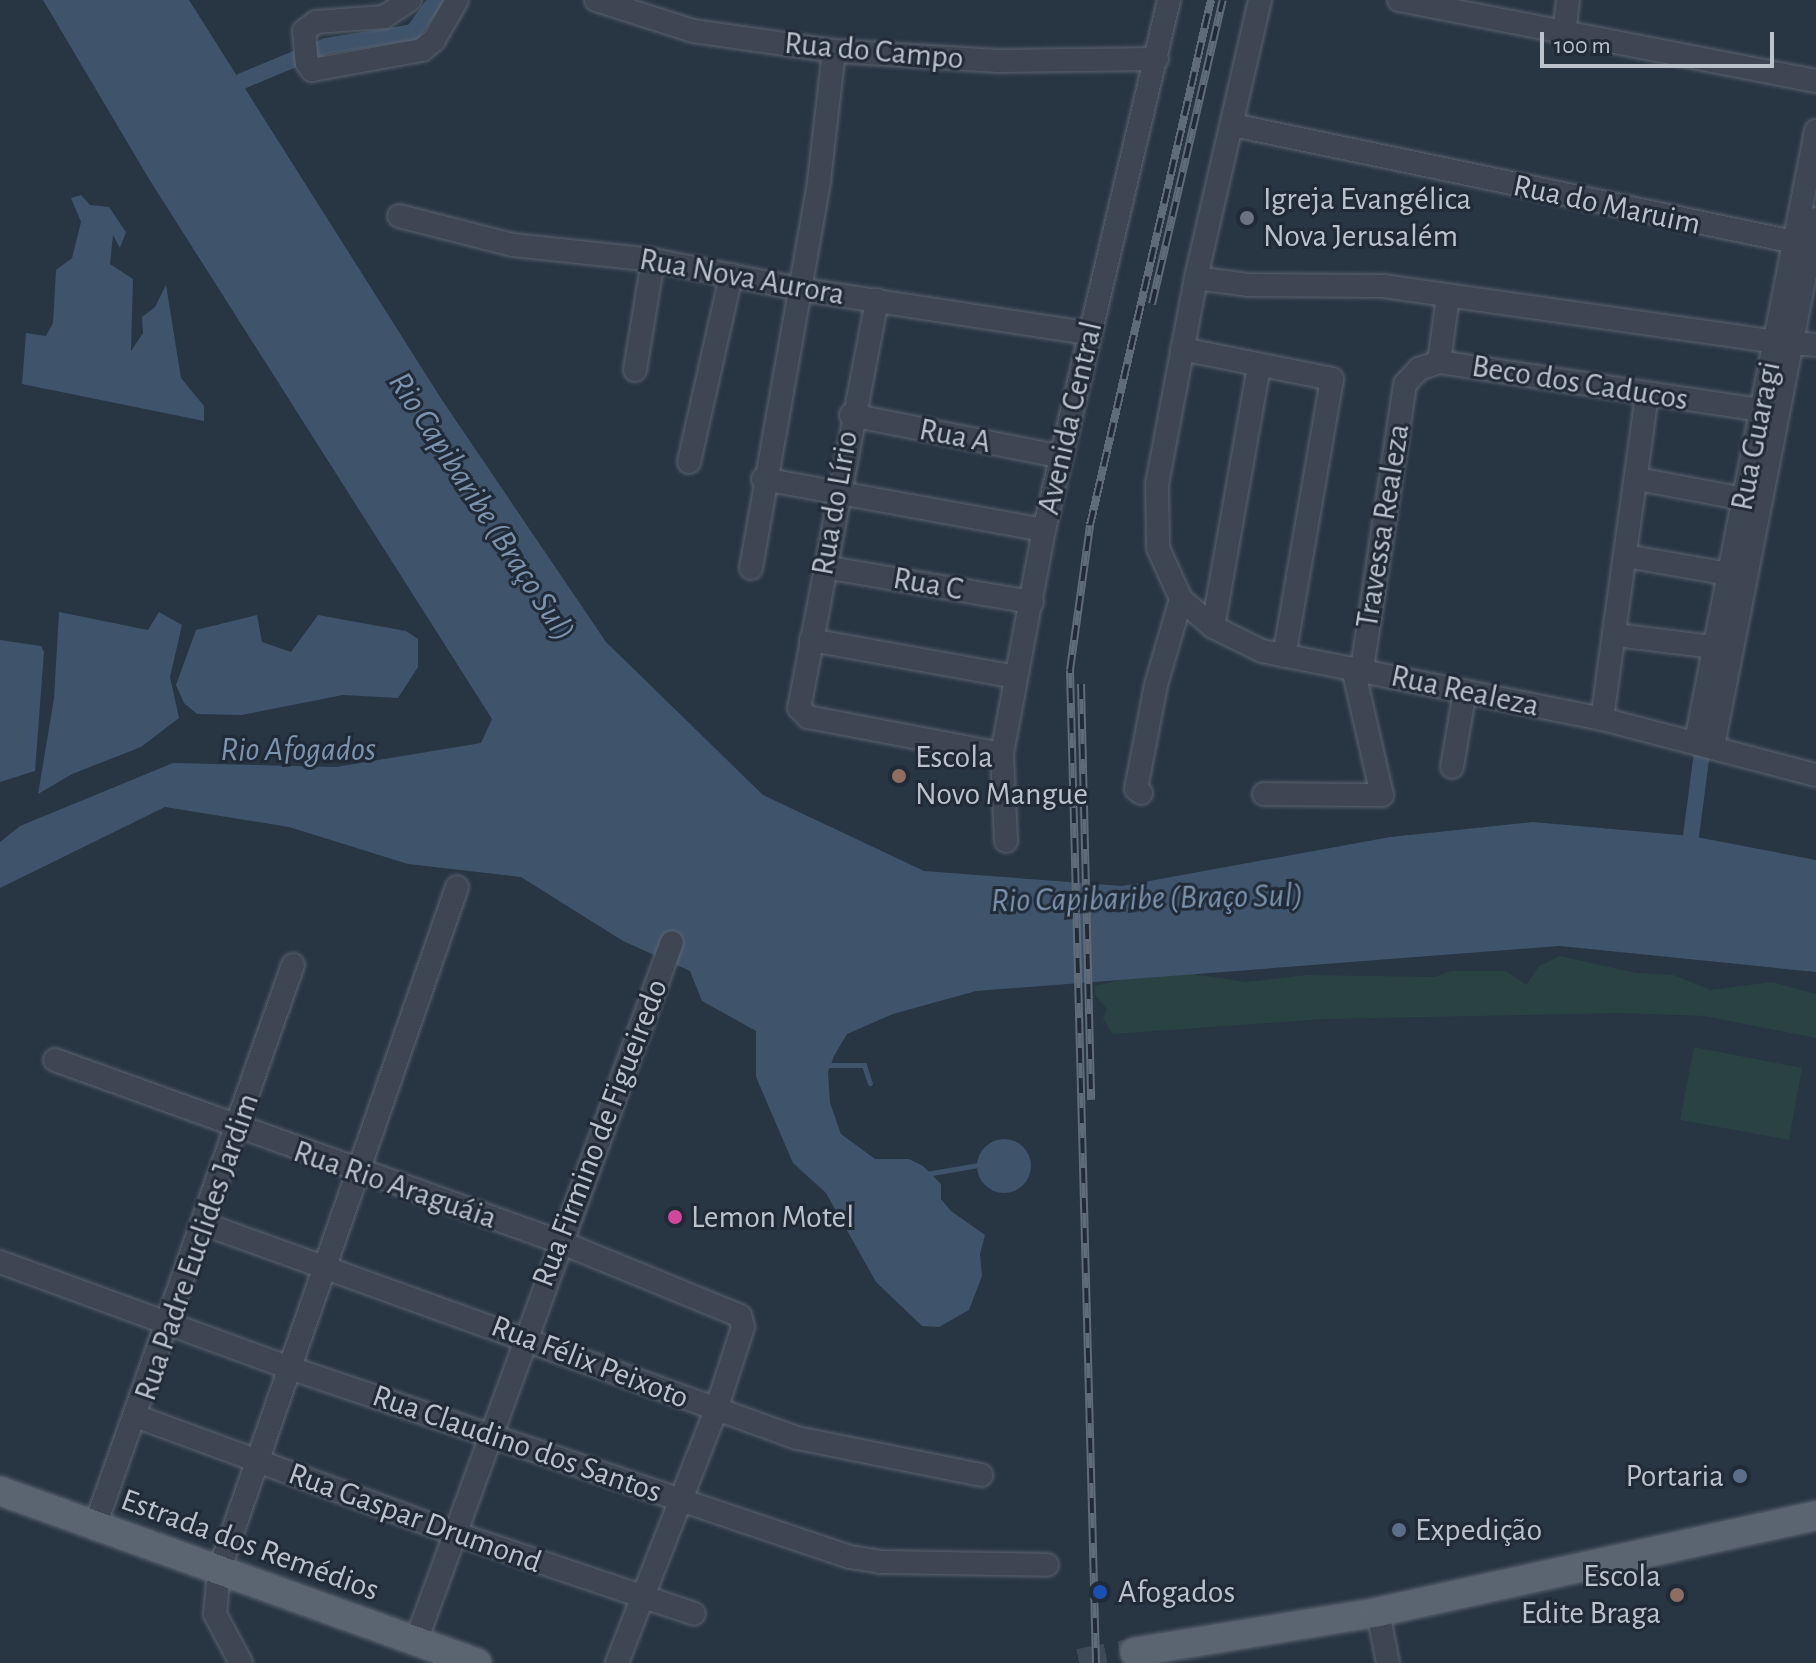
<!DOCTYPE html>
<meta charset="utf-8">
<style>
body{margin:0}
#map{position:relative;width:1816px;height:1663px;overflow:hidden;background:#283543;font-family:"Alegreya Sans",sans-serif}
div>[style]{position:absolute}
.green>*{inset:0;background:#2a4244}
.water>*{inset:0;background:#3f536b}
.round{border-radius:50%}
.stream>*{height:5px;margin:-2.5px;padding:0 2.5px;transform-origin:2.5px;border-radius:2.5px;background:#3f536b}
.canal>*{height:16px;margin:-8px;padding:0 8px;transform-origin:8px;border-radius:8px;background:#3f536b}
.major-tunnel>*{height:28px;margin-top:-14px;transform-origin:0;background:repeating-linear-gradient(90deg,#3e4a58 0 28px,transparent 0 42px)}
.roads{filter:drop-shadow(0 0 2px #5b6470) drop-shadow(0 0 2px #5b6470)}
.minor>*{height:22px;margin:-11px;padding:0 11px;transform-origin:11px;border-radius:11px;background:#3d4652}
.major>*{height:28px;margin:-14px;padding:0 14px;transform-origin:14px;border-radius:14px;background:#5b6572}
.rail>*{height:8px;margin-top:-4px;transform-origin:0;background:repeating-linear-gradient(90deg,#212b38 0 15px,#5f6b79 0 30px);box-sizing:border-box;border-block:2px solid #5f6b79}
.dots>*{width:22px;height:22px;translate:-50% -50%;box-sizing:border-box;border:4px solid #212b38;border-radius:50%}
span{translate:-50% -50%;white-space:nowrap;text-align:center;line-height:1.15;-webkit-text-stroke:6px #212b38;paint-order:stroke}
.street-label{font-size:32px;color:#bac2cc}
.poi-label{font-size:32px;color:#bac2cc}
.left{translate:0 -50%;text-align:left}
.right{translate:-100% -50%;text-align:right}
.water-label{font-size:34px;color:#7c93ad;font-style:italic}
.scale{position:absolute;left:1540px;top:32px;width:234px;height:36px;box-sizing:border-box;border:4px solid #bac2cc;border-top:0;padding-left:10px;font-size:24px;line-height:28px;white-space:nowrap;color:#bac2cc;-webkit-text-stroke:6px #212b38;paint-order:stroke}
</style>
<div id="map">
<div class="green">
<i style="clip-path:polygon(1560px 956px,1636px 973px,1673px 975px,1711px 990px,1772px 982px,1816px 994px,1816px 1038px,1704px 1016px,1622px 1013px,1325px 1019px,1112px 1034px,1103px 1018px,1107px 1009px,1095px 995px,1095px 986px,1120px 980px,1192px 974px,1246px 982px,1306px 975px,1434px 977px,1451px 971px,1506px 971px,1526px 985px,1539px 966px)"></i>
<i style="clip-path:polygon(1694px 1047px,1802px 1068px,1789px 1140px,1680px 1120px)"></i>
</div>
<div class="water">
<i style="clip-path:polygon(43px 0,189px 0,442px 400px,606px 642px,763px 795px,924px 871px,1122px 886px,1390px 837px,1533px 822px,1691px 836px,1816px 860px,1816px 972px,1560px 946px,976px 991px,893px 1014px,847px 1034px,834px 1056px,828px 1072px,830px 1103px,841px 1134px,875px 1159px,909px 1159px,923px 1166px,941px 1184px,941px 1199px,951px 1211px,985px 1235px,980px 1254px,982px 1276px,969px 1310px,939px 1327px,922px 1326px,876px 1282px,826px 1193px,793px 1163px,756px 1077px,756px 1031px,702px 1001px,690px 971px,623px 941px,521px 877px,408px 864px,289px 827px,165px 807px,0 888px,0 842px,20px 826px,173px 763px,336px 767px,481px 743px,492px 719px,149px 179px)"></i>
<i style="clip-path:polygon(81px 195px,90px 205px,109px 207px,126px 232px,120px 248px,113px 235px,110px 264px,133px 279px,131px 351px,143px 333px,142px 317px,155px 307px,166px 285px,181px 378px,204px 406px,204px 421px,22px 384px,26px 333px,46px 336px,53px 323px,56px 270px,72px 258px,81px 222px,71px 198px)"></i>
<i style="clip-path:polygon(59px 612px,148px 630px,159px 612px,182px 625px,170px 677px,179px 718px,141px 747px,72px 774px,38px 794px,54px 698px)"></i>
<i style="clip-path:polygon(257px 615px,262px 642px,291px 652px,318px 615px,406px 631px,418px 639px,418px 667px,398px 698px,343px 695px,242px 715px,197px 714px,184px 703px,176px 685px,196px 630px)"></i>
<i style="clip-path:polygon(0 640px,41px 646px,44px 652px,35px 771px,0 782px)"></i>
<i class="round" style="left:977px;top:1139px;width:54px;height:54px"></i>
</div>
<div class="stream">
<i style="left:825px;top:1065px;width:39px"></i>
<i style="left:864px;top:1065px;width:19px;rotate:72deg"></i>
<i style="left:926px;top:1174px;width:53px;rotate:-9.8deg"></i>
</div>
<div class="canal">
<i style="left:227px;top:97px;width:22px;rotate:-47deg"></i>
<i style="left:242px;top:81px;width:91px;rotate:-22.6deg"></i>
<i style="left:326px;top:46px;width:88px;rotate:-9.1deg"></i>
<i style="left:413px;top:32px;width:39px;rotate:-54deg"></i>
<i style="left:1691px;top:836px;width:85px;rotate:-82.5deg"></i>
</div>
<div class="major-tunnel">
<i style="left:1079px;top:1663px;width:57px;rotate:-11.1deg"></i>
</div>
<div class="roads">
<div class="minor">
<i style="left:410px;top:0;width:31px;rotate:147deg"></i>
<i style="left:384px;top:17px;width:68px;rotate:175.8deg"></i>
<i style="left:316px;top:22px;width:15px;rotate:143deg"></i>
<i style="left:304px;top:31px;width:32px;rotate:85deg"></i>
<i style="left:307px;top:63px;width:9px;rotate:54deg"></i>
<i style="left:312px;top:70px;width:112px;rotate:-10.3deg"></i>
<i style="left:422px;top:50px;width:16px;rotate:-40deg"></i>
<i style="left:434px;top:40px;width:46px;rotate:-60.1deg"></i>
<i style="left:596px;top:0;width:102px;rotate:17.7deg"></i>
<i style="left:693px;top:31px;width:142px;rotate:8.1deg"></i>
<i style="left:834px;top:51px;width:165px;rotate:3.5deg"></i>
<i style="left:999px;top:61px;width:158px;rotate:-0.7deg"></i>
<i style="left:1260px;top:0;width:285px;rotate:103deg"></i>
<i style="left:1196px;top:278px;width:210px;rotate:100.7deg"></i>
<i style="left:1157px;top:484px;width:64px;rotate:89.1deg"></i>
<i style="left:1158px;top:548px;width:56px;rotate:65.7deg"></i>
<i style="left:1181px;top:599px;width:43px;rotate:41.2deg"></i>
<i style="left:1213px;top:627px;width:55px;rotate:26.1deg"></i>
<i style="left:1262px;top:651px;width:347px;rotate:11.3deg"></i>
<i style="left:1602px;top:719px;width:221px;rotate:14.7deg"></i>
<i style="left:1399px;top:0;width:425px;rotate:11deg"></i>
<i style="left:1564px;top:33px;width:33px;rotate:-83deg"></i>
<i style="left:1233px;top:125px;width:573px;rotate:11.78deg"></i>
<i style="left:399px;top:216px;width:118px;rotate:14.3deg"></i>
<i style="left:513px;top:245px;width:141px;rotate:6.1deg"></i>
<i style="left:653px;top:260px;width:149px;rotate:11.2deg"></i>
<i style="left:799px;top:289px;width:292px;rotate:8.7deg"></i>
<i style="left:1196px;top:278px;width:52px;rotate:7.7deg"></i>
<i style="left:1248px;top:285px;width:135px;rotate:0.4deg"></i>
<i style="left:1383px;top:286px;width:396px;rotate:8.1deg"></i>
<i style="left:877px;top:300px;width:415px;rotate:100.8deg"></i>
<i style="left:799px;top:708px;width:13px;rotate:45deg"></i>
<i style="left:808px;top:717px;width:197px;rotate:10.8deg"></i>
<i style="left:1793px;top:343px;width:23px;rotate:5deg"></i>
<i style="left:1182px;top:349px;width:153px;rotate:11.3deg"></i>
<i style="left:1332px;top:379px;width:281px;rotate:99.8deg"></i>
<i style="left:1439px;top:362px;width:67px;rotate:-82.2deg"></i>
<i style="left:635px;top:370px;width:111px;rotate:-80.7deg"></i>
<i style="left:851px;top:415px;width:212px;rotate:11.2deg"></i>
<i style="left:689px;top:462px;width:192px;rotate:-77.3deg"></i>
<i style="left:763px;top:479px;width:286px;rotate:10.3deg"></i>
<i style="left:1638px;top:479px;width:108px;rotate:10.7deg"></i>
<i style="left:1626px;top:556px;width:105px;rotate:9.9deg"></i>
<i style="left:824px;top:567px;width:211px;rotate:9.6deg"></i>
<i style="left:751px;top:568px;width:393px;rotate:-80deg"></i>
<i style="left:819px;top:181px;width:131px;rotate:-83.4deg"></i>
<i style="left:1213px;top:627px;width:265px;rotate:-80deg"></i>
<i style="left:1616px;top:635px;width:99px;rotate:7deg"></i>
<i style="left:811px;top:640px;width:208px;rotate:10.2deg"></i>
<i style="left:1362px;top:669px;width:288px;rotate:-81.4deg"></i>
<i style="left:1405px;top:384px;width:21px;rotate:-47deg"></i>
<i style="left:1419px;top:369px;width:21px;rotate:-19deg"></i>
<i style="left:1439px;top:362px;width:327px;rotate:8.5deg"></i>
<i style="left:1602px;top:719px;width:328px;rotate:-82.1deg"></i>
<i style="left:1696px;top:741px;width:622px;rotate:-78.87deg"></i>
<i style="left:1713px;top:746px;width:537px;rotate:-78.94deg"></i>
<i style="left:1452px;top:767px;width:77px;rotate:-80.3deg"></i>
<i style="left:1141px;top:793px;width:6px;rotate:-141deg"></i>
<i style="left:1136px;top:789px;width:106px;rotate:-79.1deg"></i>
<i style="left:1156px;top:685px;width:90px;rotate:-73.8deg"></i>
<i style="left:1264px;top:794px;width:118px;rotate:0.5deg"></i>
<i style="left:1382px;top:795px;width:130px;rotate:-102.9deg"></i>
<i style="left:1006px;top:841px;width:87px;rotate:-92.6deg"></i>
<i style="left:1002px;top:754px;width:228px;rotate:-79.4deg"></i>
<i style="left:1044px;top:530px;width:545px;rotate:-76.73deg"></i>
<i style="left:55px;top:1060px;width:537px;rotate:19.82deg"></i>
<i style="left:560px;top:1242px;width:195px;rotate:22.3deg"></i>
<i style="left:740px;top:1316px;width:11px;rotate:75deg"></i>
<i style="left:743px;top:1327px;width:87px;rotate:108deg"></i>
<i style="left:716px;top:1410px;width:272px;rotate:111.4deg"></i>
<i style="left:204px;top:1224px;width:630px;rotate:19.84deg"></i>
<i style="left:797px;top:1438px;width:188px;rotate:11.4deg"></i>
<i style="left:0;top:1262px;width:306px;rotate:20.1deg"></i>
<i style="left:287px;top:1367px;width:594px;rotate:18.65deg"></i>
<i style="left:850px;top:1557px;width:30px;rotate:9deg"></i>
<i style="left:880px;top:1562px;width:167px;rotate:1deg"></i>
<i style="left:138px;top:1417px;width:337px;rotate:20.2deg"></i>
<i style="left:454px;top:1533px;width:253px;rotate:18.6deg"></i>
<i style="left:95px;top:1526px;width:595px;rotate:-70.56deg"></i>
<i style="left:1378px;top:1612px;width:52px;rotate:78.9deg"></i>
<i style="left:416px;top:1641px;width:744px;rotate:-69.89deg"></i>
<i style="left:241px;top:1663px;width:55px;rotate:-118deg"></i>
<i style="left:215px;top:1614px;width:43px;rotate:-84.7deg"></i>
<i style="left:219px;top:1571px;width:724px;rotate:-70.81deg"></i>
</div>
<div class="major">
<i style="left:0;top:1491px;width:507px;rotate:19.83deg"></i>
<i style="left:1135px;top:1652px;width:246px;rotate:-9.3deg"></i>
<i style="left:1378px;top:1612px;width:448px;rotate:-12.4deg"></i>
</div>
</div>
<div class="rail">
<i style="left:1152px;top:304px;width:312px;rotate:-76.9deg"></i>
<i style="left:1081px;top:684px;width:416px;rotate:88.6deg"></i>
<i style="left:1096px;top:1663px;width:993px;rotate:-91.5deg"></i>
<i style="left:1070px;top:670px;width:146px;rotate:-82.1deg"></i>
<i style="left:1090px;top:525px;width:539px;rotate:-77.02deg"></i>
</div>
<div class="dots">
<i style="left:1247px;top:218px;background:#6b7280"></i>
<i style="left:899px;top:776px;background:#8d6e63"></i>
<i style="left:675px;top:1217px;background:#d1479c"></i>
<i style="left:1740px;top:1476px;background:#5c6f8a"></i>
<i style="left:1399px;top:1530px;background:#5c6f8a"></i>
<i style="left:1100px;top:1592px;background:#1a4fb4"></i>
<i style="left:1677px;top:1595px;background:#8d6e63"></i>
</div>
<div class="street-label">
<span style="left:874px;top:51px;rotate:5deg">Rua do Campo</span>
<span style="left:1607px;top:205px;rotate:12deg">Rua do Maruim</span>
<span style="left:742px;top:277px;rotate:10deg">Rua Nova Aurora</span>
<span style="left:1580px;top:383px;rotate:9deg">Beco dos Caducos</span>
<span style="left:1070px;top:418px;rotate:-77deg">Avenida Central</span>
<span style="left:955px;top:436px;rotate:11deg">Rua A</span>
<span style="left:1756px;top:436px;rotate:-79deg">Rua Guaragi</span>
<span style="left:835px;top:503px;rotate:-80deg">Rua do Lírio</span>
<span style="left:1383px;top:526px;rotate:-81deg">Travessa Realeza</span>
<span style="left:928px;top:584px;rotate:10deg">Rua C</span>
<span style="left:1465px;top:691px;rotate:12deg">Rua Realeza</span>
<span style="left:600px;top:1133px;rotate:-69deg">Rua Firmino de Figueiredo</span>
<span style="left:395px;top:1185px;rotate:19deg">Rua Rio Araguáia</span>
<span style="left:197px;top:1247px;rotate:-71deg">Rua Padre Euclides Jardim</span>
<span style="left:590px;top:1362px;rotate:21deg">Rua Félix Peixoto</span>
<span style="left:517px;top:1444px;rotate:19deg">Rua Claudino dos Santos</span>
<span style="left:415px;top:1518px;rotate:20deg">Rua Gaspar Drumond</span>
<span style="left:250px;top:1545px;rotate:20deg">Estrada dos Remédios</span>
</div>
<div class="poi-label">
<span class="left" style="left:1263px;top:218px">Igreja Evangélica<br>Nova Jerusalém</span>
<span class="left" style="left:915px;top:776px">Escola<br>Novo Mangue</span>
<span class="left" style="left:691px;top:1217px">Lemon Motel</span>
<span class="right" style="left:1724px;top:1476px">Portaria</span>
<span class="left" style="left:1415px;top:1530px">Expedição</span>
<span class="right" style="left:1661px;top:1595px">Escola<br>Edite Braga</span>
<span class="left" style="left:1118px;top:1592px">Afogados</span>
</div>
<div class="water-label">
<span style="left:481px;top:507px;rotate:57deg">Rio Capibaribe (Braço Sul)</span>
<span style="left:298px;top:751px">Rio Afogados</span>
<span style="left:1147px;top:899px;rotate:-1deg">Rio Capibaribe (Braço Sul)</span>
</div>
<div class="scale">100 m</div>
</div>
